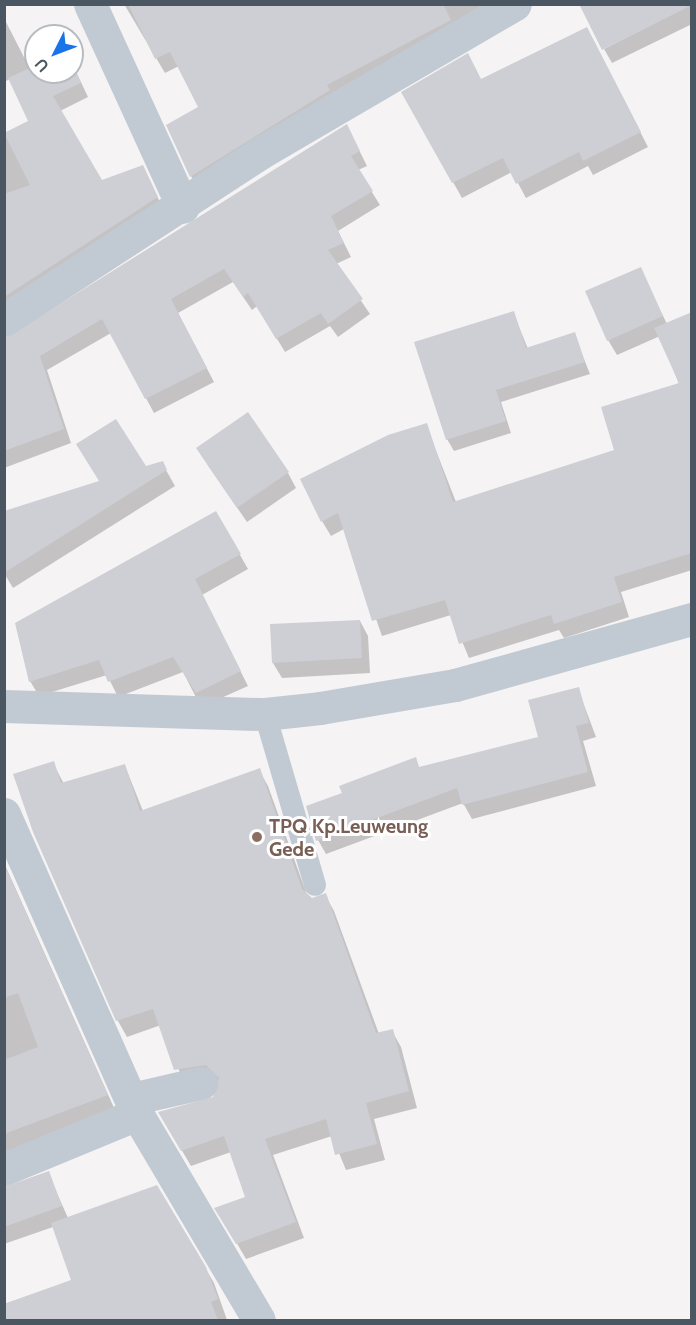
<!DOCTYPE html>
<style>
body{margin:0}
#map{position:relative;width:696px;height:1325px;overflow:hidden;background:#f5f3f3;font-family:Cabin,sans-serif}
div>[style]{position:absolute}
.shadow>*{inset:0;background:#0003}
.building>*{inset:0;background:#cdcfd5}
.lane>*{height:22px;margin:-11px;padding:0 11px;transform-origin:11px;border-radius:11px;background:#c1cad2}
.street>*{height:33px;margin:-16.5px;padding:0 16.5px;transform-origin:16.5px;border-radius:16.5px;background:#c1cad2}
.dots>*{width:16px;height:16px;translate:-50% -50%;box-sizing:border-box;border:3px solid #fff;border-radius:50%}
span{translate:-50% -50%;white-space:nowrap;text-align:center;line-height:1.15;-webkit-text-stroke:6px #fff;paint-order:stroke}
.education-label{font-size:20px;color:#785e54;font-weight:700}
.left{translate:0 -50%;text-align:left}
.frame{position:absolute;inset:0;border:6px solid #4a5661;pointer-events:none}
.north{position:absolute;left:24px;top:24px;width:60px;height:60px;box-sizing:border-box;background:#fff;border:2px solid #b7bbc0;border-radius:50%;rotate:228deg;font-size:16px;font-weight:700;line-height:24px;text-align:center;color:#4a5661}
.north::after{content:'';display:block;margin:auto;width:21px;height:27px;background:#1a73e8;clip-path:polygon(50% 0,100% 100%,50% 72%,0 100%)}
</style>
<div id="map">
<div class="shadow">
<i style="clip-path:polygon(124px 4px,500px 4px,199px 190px,191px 176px,200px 108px,179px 66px,165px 73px)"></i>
<i style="clip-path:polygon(692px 4px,692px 24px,612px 63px,604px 49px)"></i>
<i style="clip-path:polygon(4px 18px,30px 69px,72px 72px,72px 63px,88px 97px,60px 111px,101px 182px,142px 167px,165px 212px,4px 316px,4px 139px,30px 122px,10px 79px,4px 82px)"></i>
<i style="clip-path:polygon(595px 44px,648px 147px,593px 175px,588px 166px,526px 198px,512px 172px,462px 198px,403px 93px,481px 81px)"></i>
<i style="clip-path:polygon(354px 140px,367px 166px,358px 170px,380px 205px,338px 231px,351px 257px,336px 264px,370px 314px,338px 337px,330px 326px,285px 352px,257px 306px,252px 310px,233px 282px,178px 313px,214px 382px,154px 413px,111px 333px,47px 370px,71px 443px,4px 468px,4px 338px,15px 337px)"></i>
<i style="clip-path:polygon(640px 269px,667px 324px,692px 313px,692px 570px,621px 592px,629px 617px,564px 638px,559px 630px,469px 658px,451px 615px,382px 636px,344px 529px,331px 536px,322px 521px,426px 425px,456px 502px,616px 451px,679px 384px,660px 336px,617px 355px,608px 340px)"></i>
<i style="clip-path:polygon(513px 312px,528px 349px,574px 334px,590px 374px,501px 402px,511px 433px,454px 451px,447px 439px)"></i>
<i style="clip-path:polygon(162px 463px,175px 486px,13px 588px,4px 573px,4px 513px)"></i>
<i style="clip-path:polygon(207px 464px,288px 473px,296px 488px,247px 522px)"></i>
<i style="clip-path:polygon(216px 513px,248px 569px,202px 595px,248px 686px,201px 707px,183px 672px,118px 697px,107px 675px,39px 696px,30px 681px)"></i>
<i style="clip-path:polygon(360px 621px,368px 636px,370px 673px,282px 678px,273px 663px)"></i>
<i style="clip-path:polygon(578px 689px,596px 737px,583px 741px,596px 786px,472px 819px,463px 803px,326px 854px,318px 840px,343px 794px,415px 759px,420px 769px,540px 738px)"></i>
<i style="clip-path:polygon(53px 763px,64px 784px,125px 766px,143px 811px,259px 770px,268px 786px,307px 895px,312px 900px,325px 895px,334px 911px,379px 1034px,392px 1031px,401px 1047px,417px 1108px,374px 1119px,385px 1160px,346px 1170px,332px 1136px,273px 1155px,304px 1238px,246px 1259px,217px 1209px,247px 1198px,231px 1152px,191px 1166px,160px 1113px,214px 1098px,219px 1083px,185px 1085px,161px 1025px,127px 1037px,118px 1021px,34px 832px)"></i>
<i style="clip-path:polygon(5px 865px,115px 1110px,4px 1168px)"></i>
<i style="clip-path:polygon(48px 1173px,68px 1218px,157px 1187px,214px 1283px,227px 1320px,4px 1320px,4px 1304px,73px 1281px,53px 1227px,4px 1244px,4px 1188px)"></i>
</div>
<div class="building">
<i style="clip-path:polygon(128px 4px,443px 4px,451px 20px,327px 85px,330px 90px,190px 177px,166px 125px,198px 107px,170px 52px,155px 59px)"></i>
<i style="clip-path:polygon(579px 4px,692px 4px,692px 5px,602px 50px)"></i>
<i style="clip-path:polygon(587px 27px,641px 132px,583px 161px,579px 152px,516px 184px,503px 158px,452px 183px,401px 92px,468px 53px,481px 79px)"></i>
<i style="clip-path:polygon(72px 63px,81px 83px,53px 96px,102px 180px,143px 165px,158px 197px,4px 297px,4px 194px,30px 185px,4px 133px,28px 121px,8px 78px,36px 65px,36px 72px,72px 72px)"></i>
<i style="clip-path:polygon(347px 124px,360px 151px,351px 156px,373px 191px,331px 216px,344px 243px,328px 250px,363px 299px,328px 324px,321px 313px,276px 339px,248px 293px,243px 297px,224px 269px,171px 299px,207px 368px,145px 399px,102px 319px,40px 356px,64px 429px,4px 451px,4px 339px)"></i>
<i style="clip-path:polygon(641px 267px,663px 316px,607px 341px,585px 291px)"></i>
<i style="clip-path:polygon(514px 311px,526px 348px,575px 332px,585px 362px,496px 390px,506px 421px,446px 440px,414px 342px)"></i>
<i style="clip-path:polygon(692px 312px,692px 553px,614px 577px,622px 602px,554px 624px,551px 615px,459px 644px,445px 600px,372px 621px,338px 513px,321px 522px,300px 479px,388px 435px,427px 423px,453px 502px,614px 450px,601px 407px,679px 383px,654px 328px)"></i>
<i style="clip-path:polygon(248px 412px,289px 472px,237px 508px,196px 448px)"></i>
<i style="clip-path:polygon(116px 419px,146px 466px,163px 461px,167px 470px,4px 573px,4px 511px,99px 481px,76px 444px)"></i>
<i style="clip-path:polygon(216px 511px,241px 554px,195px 579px,241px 671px,196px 693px,173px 657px,108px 682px,99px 660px,29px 682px,15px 623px)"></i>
<i style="clip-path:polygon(360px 620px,362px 658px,272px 663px,270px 624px)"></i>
<i style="clip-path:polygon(579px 687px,589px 723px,576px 726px,588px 772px,462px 805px,457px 788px,316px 841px,306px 806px,342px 793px,339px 786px,416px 757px,419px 767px,538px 737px,528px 700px)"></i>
<i style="clip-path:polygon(54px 761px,61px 783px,125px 764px,140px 811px,260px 768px,302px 889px,312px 898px,326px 893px,376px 1033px,393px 1029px,409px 1091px,366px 1103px,377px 1144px,335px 1155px,326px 1119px,265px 1139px,296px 1222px,236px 1244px,214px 1208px,245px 1197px,224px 1136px,181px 1151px,158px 1112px,213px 1097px,219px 1078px,206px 1065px,174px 1070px,153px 1009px,116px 1021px,33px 832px,13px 774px)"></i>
<i style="clip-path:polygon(4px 864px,108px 1095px,4px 1134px,4px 1060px,38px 1047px,18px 993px,4px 998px)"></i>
<i style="clip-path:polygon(49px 1171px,62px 1206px,4px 1227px,4px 1187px)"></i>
<i style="clip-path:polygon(157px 1185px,206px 1267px,218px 1299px,211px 1302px,218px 1320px,4px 1320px,4px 1304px,71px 1280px,51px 1223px)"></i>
</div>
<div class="lane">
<i style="left:265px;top:714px;width:178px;rotate:73.7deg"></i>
</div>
<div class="street">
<i style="left:90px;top:4px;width:223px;rotate:65.4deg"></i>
<i style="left:4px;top:320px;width:306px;rotate:-33.1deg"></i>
<i style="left:260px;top:153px;width:295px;rotate:-30.3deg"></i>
<i style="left:4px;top:706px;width:261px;rotate:1.8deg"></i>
<i style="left:265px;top:714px;width:55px;rotate:-6.2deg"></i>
<i style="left:320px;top:708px;width:137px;rotate:-9.7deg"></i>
<i style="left:455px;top:685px;width:246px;rotate:-15.6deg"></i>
<i style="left:4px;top:814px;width:328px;rotate:66.1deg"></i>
<i style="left:137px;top:1114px;width:239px;rotate:59.4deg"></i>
<i style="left:131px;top:1099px;width:72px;rotate:-12.9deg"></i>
<i style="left:4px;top:1169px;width:144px;rotate:-22.5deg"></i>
</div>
<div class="dots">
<i style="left:257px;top:837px;background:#8d6e63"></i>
</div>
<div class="education-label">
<span class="left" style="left:269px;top:838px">TPQ Kp.Leuweung<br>Gede</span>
</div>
<div class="frame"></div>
<div class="north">U</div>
</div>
